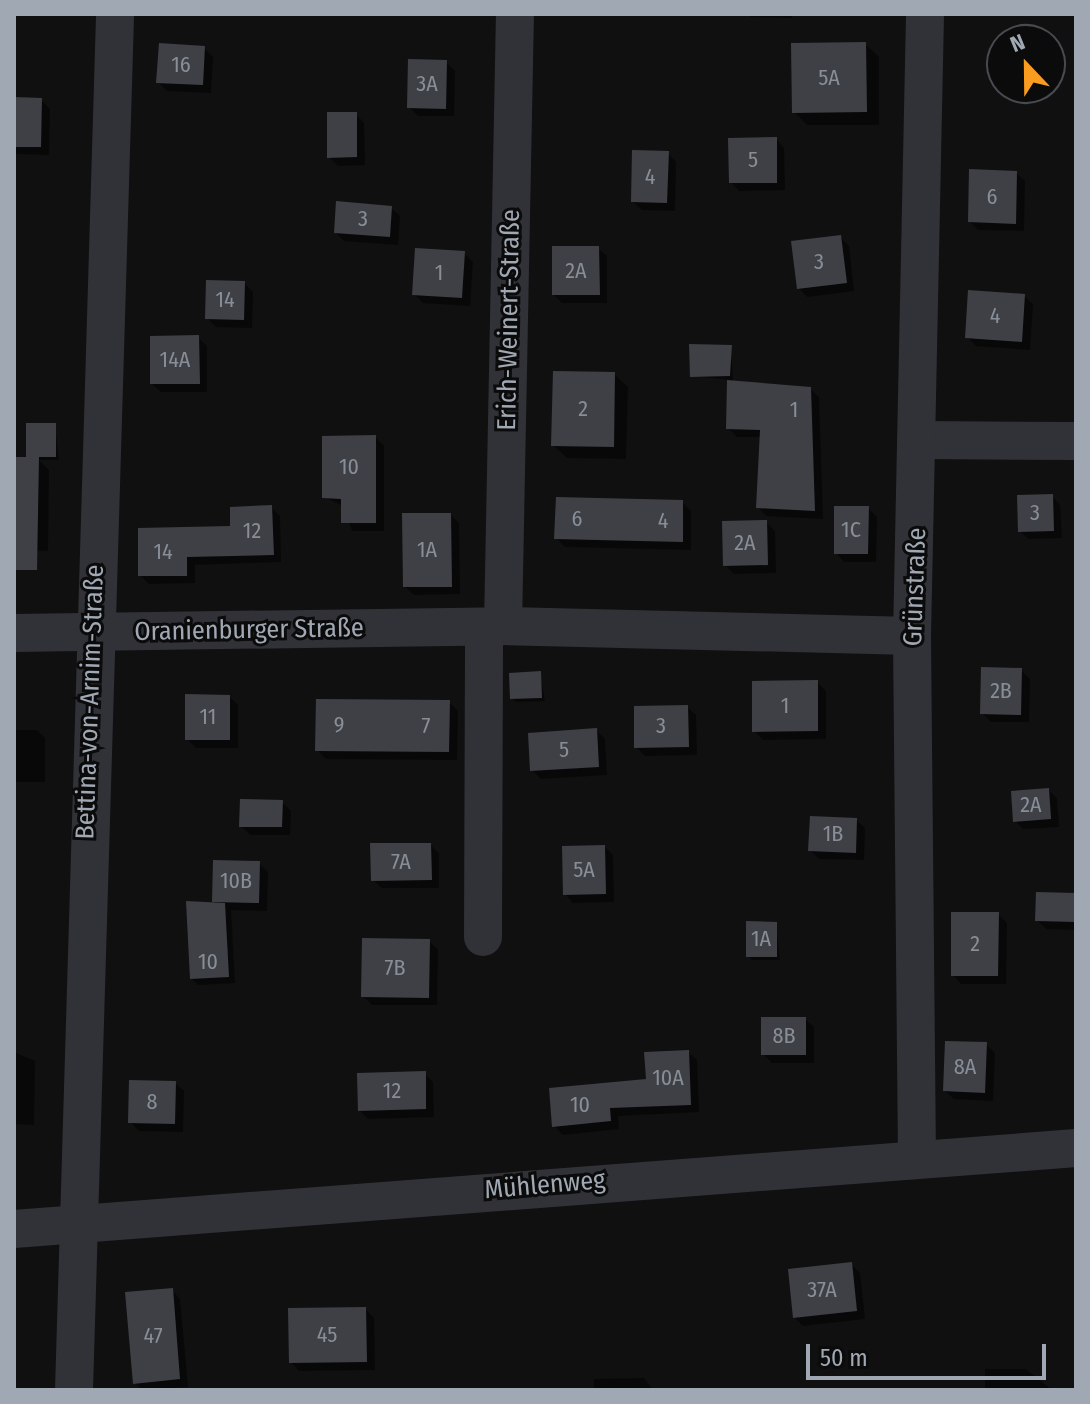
<!DOCTYPE html>
<meta charset="utf-8">
<style>
body{margin:0}
#map{position:relative;width:1090px;height:1404px;overflow:hidden;background:#101011;font-family:"Fira Sans Condensed",sans-serif}
div>[style]{position:absolute}
.shadow>*{inset:0;background:#0007}
.building>*{inset:0;background:#3e4045}
.minor>*{height:38px;margin:-19px;padding:0 19px;transform-origin:19px;border-radius:19px;background:#313237}
span{translate:-50% -50%;white-space:nowrap;text-align:center;line-height:1.15;-webkit-text-stroke:6px #0b0b0c;paint-order:stroke}
.number-label{font-size:22px;color:#888e98}
.number-label span{-webkit-text-stroke-width:0}
.street-label{font-size:26px;color:#a0a8b3}
.frame{position:absolute;inset:0;border:16px solid #a0a8b3;pointer-events:none}
.north{position:absolute;left:986px;top:24px;width:80px;height:80px;box-sizing:border-box;background:#0b0b0c;border:2px solid #474a4f;border-radius:50%;rotate:338deg;font-size:22px;font-weight:700;line-height:32px;text-align:center;color:#a0a8b3}
.north::after{content:'';display:block;margin:auto;width:28px;height:36px;background:#fa9c1f;clip-path:polygon(50% 0,100% 100%,50% 72%,0 100%)}
.scale{position:absolute;left:806px;top:1344px;width:240px;height:36px;box-sizing:border-box;border:4px solid #a0a8b3;border-top:0;padding-left:10px;font-size:24px;line-height:28px;white-space:nowrap;color:#a0a8b3;-webkit-text-stroke:6px #0b0b0c;paint-order:stroke}
</style>
<div id="map">
<div class="shadow">
<i style="clip-path:polygon(747px 14px,792px 14px,792px 18px,751px 17px)"></i>
<i style="clip-path:polygon(865px 44px,879px 57px,879px 125px,807px 125px,794px 112px)"></i>
<i style="clip-path:polygon(204px 48px,213px 57px,211px 93px,167px 91px,158px 82px)"></i>
<i style="clip-path:polygon(446px 62px,455px 71px,454px 116px,418px 116px,409px 107px)"></i>
<i style="clip-path:polygon(14px 99px,41px 100px,50px 109px,49px 155px,14px 154px)"></i>
<i style="clip-path:polygon(356px 114px,364px 123px,365px 165px,338px 166px,329px 157px)"></i>
<i style="clip-path:polygon(776px 139px,784px 148px,785px 190px,739px 191px,731px 182px)"></i>
<i style="clip-path:polygon(668px 153px,676px 162px,675px 211px,642px 210px,633px 202px)"></i>
<i style="clip-path:polygon(1016px 173px,1025px 181px,1024px 231px,978px 230px,970px 222px)"></i>
<i style="clip-path:polygon(391px 208px,400px 216px,398px 245px,344px 241px,336px 233px)"></i>
<i style="clip-path:polygon(840px 237px,849px 246px,854px 291px,807px 297px,799px 288px)"></i>
<i style="clip-path:polygon(598px 248px,607px 256px,607px 303px,562px 303px,554px 295px)"></i>
<i style="clip-path:polygon(464px 253px,473px 262px,470px 306px,423px 303px,415px 295px)"></i>
<i style="clip-path:polygon(244px 283px,253px 292px,252px 328px,216px 327px,207px 318px)"></i>
<i style="clip-path:polygon(1024px 296px,1033px 304px,1030px 350px,976px 346px,967px 337px)"></i>
<i style="clip-path:polygon(198px 338px,207px 346px,207px 392px,161px 392px,152px 384px)"></i>
<i style="clip-path:polygon(731px 347px,733px 382px,810px 389px,819px 397px,823px 519px,766px 516px,758px 507px,762px 437px,737px 437px,728px 428px,729px 380px,692px 376px)"></i>
<i style="clip-path:polygon(614px 374px,628px 387px,626px 459px,567px 458px,553px 445px)"></i>
<i style="clip-path:polygon(55px 425px,59px 460px,39px 460px,49px 470px,48px 551px,14px 550px,14px 458px,28px 459px)"></i>
<i style="clip-path:polygon(375px 437px,384px 446px,384px 531px,352px 531px,343px 506px,324px 497px)"></i>
<i style="clip-path:polygon(1052px 496px,1060px 505px,1062px 538px,1029px 539px,1020px 531px)"></i>
<i style="clip-path:polygon(682px 502px,691px 511px,691px 550px,565px 547px,556px 538px)"></i>
<i style="clip-path:polygon(271px 507px,280px 516px,281px 562px,195px 565px,195px 583px,149px 584px,140px 575px)"></i>
<i style="clip-path:polygon(868px 508px,877px 517px,876px 562px,844px 562px,836px 553px)"></i>
<i style="clip-path:polygon(451px 515px,459px 523px,460px 594px,414px 595px,405px 587px)"></i>
<i style="clip-path:polygon(766px 522px,775px 531px,776px 573px,734px 574px,725px 565px)"></i>
<i style="clip-path:polygon(1021px 670px,1030px 679px,1029px 722px,991px 722px,982px 713px)"></i>
<i style="clip-path:polygon(540px 674px,545px 701px,516px 702px,512px 698px)"></i>
<i style="clip-path:polygon(817px 682px,826px 691px,826px 739px,763px 740px,754px 731px)"></i>
<i style="clip-path:polygon(230px 697px,238px 705px,238px 748px,196px 748px,187px 739px)"></i>
<i style="clip-path:polygon(449px 702px,458px 711px,457px 760px,326px 759px,317px 750px)"></i>
<i style="clip-path:polygon(687px 707px,696px 715px,697px 755px,645px 756px,636px 747px)"></i>
<i style="clip-path:polygon(14px 730px,37px 730px,45px 738px,45px 782px,14px 782px)"></i>
<i style="clip-path:polygon(596px 730px,605px 739px,607px 775px,541px 779px,532px 770px)"></i>
<i style="clip-path:polygon(1049px 790px,1057px 799px,1059px 827px,1023px 829px,1015px 821px)"></i>
<i style="clip-path:polygon(282px 802px,291px 811px,290px 835px,250px 835px,241px 826px)"></i>
<i style="clip-path:polygon(856px 820px,865px 828px,864px 860px,819px 859px,810px 850px)"></i>
<i style="clip-path:polygon(431px 845px,439px 854px,439px 888px,382px 888px,373px 880px)"></i>
<i style="clip-path:polygon(605px 847px,613px 855px,614px 902px,573px 903px,565px 894px)"></i>
<i style="clip-path:polygon(259px 863px,268px 872px,267px 911px,231px 910px,235px 983px,198px 985px,191px 978px,214px 901px)"></i>
<i style="clip-path:polygon(1076px 895px,1076px 930px,1046px 929px,1037px 920px)"></i>
<i style="clip-path:polygon(998px 914px,1007px 923px,1006px 984px,961px 984px,953px 975px)"></i>
<i style="clip-path:polygon(776px 924px,780px 960px,752px 960px,748px 956px)"></i>
<i style="clip-path:polygon(429px 941px,438px 950px,437px 1005px,372px 1005px,363px 996px)"></i>
<i style="clip-path:polygon(805px 1019px,814px 1027px,814px 1063px,772px 1063px,763px 1054px)"></i>
<i style="clip-path:polygon(986px 1044px,995px 1053px,993px 1101px,954px 1099px,945px 1091px)"></i>
<i style="clip-path:polygon(14px 1052px,35px 1061px,34px 1125px,14px 1124px)"></i>
<i style="clip-path:polygon(688px 1052px,697px 1060px,699px 1112px,618px 1116px,619px 1129px,563px 1135px,554px 1126px,648px 1081px)"></i>
<i style="clip-path:polygon(425px 1074px,433px 1082px,434px 1117px,368px 1119px,359px 1110px)"></i>
<i style="clip-path:polygon(175px 1083px,184px 1091px,183px 1132px,139px 1131px,130px 1122px)"></i>
<i style="clip-path:polygon(851px 1264px,860px 1273px,865px 1319px,803px 1326px,794px 1317px)"></i>
<i style="clip-path:polygon(172px 1290px,180px 1299px,188px 1387px,143px 1390px,135px 1383px)"></i>
<i style="clip-path:polygon(365px 1309px,374px 1318px,375px 1370px,299px 1371px,291px 1362px)"></i>
<i style="clip-path:polygon(985px 1369px,1026px 1369px,1052px 1390px,985px 1390px)"></i>
<i style="clip-path:polygon(644px 1378px,653px 1390px,594px 1390px,594px 1379px)"></i>
</div>
<div class="building">
<i style="clip-path:polygon(866px 42px,867px 112px,792px 113px,791px 43px)"></i>
<i style="clip-path:polygon(159px 43px,205px 46px,203px 85px,156px 83px)"></i>
<i style="clip-path:polygon(408px 59px,447px 60px,446px 109px,407px 108px)"></i>
<i style="clip-path:polygon(14px 97px,42px 98px,41px 147px,14px 147px)"></i>
<i style="clip-path:polygon(327px 112px,357px 112px,357px 157px,327px 158px)"></i>
<i style="clip-path:polygon(777px 137px,777px 183px,729px 183px,728px 138px)"></i>
<i style="clip-path:polygon(632px 150px,669px 151px,667px 203px,631px 202px)"></i>
<i style="clip-path:polygon(969px 169px,1017px 171px,1016px 224px,968px 222px)"></i>
<i style="clip-path:polygon(336px 201px,392px 206px,390px 237px,334px 233px)"></i>
<i style="clip-path:polygon(841px 235px,847px 283px,797px 289px,791px 241px)"></i>
<i style="clip-path:polygon(552px 246px,599px 246px,600px 295px,552px 295px)"></i>
<i style="clip-path:polygon(415px 248px,465px 251px,462px 298px,412px 295px)"></i>
<i style="clip-path:polygon(206px 280px,245px 281px,244px 320px,205px 319px)"></i>
<i style="clip-path:polygon(968px 290px,1025px 294px,1022px 342px,965px 338px)"></i>
<i style="clip-path:polygon(199px 335px,200px 384px,150px 384px,150px 336px)"></i>
<i style="clip-path:polygon(689px 344px,732px 345px,730px 376px,690px 377px)"></i>
<i style="clip-path:polygon(553px 371px,615px 372px,614px 447px,551px 446px)"></i>
<i style="clip-path:polygon(727px 380px,811px 387px,815px 511px,756px 508px,760px 430px,726px 429px)"></i>
<i style="clip-path:polygon(26px 423px,56px 423px,56px 457px,26px 457px)"></i>
<i style="clip-path:polygon(376px 435px,376px 523px,341px 523px,341px 499px,322px 498px,322px 436px)"></i>
<i style="clip-path:polygon(14px 457px,39px 457px,37px 570px,14px 570px)"></i>
<i style="clip-path:polygon(1053px 494px,1054px 531px,1018px 532px,1017px 495px)"></i>
<i style="clip-path:polygon(556px 497px,683px 500px,683px 542px,554px 539px)"></i>
<i style="clip-path:polygon(272px 505px,274px 555px,187px 557px,187px 576px,138px 576px,138px 528px,230px 526px,230px 507px)"></i>
<i style="clip-path:polygon(834px 506px,869px 506px,868px 554px,834px 554px)"></i>
<i style="clip-path:polygon(402px 513px,451px 513px,452px 587px,403px 587px)"></i>
<i style="clip-path:polygon(767px 520px,768px 565px,723px 566px,722px 521px)"></i>
<i style="clip-path:polygon(981px 667px,1022px 668px,1021px 715px,980px 714px)"></i>
<i style="clip-path:polygon(541px 671px,542px 698px,510px 699px,509px 673px)"></i>
<i style="clip-path:polygon(818px 680px,818px 731px,752px 732px,752px 681px)"></i>
<i style="clip-path:polygon(185px 694px,230px 695px,230px 740px,185px 740px)"></i>
<i style="clip-path:polygon(316px 699px,450px 700px,449px 752px,315px 751px)"></i>
<i style="clip-path:polygon(688px 705px,689px 747px,634px 748px,634px 706px)"></i>
<i style="clip-path:polygon(597px 728px,599px 767px,530px 771px,528px 733px)"></i>
<i style="clip-path:polygon(1049px 788px,1051px 819px,1013px 822px,1011px 791px)"></i>
<i style="clip-path:polygon(240px 799px,283px 800px,282px 827px,239px 827px)"></i>
<i style="clip-path:polygon(810px 816px,857px 818px,856px 853px,808px 851px)"></i>
<i style="clip-path:polygon(370px 843px,431px 843px,432px 880px,371px 881px)"></i>
<i style="clip-path:polygon(605px 845px,606px 894px,563px 895px,562px 846px)"></i>
<i style="clip-path:polygon(213px 860px,260px 861px,259px 903px,212px 902px)"></i>
<i style="clip-path:polygon(1036px 892px,1076px 893px,1076px 922px,1035px 921px)"></i>
<i style="clip-path:polygon(186px 901px,225px 903px,229px 977px,190px 979px)"></i>
<i style="clip-path:polygon(951px 912px,999px 912px,998px 976px,951px 976px)"></i>
<i style="clip-path:polygon(746px 921px,777px 922px,777px 957px,746px 957px)"></i>
<i style="clip-path:polygon(362px 938px,430px 939px,429px 998px,361px 997px)"></i>
<i style="clip-path:polygon(761px 1017px,806px 1017px,806px 1055px,761px 1055px)"></i>
<i style="clip-path:polygon(945px 1041px,987px 1042px,985px 1093px,943px 1091px)"></i>
<i style="clip-path:polygon(689px 1050px,691px 1105px,610px 1108px,611px 1121px,552px 1127px,549px 1088px,646px 1079px,644px 1052px)"></i>
<i style="clip-path:polygon(426px 1071px,426px 1109px,358px 1111px,357px 1073px)"></i>
<i style="clip-path:polygon(129px 1080px,176px 1081px,175px 1124px,128px 1123px)"></i>
<i style="clip-path:polygon(852px 1262px,857px 1311px,793px 1318px,788px 1269px)"></i>
<i style="clip-path:polygon(173px 1288px,180px 1379px,133px 1384px,125px 1292px)"></i>
<i style="clip-path:polygon(366px 1307px,367px 1362px,289px 1363px,288px 1308px)"></i>
</div>
<div class="minor">
<i style="left:919px;top:440px;width:157px;rotate:0.4deg"></i>
<i style="left:503px;top:626px;width:612px;rotate:-88.88deg"></i>
<i style="left:14px;top:633px;width:489px;rotate:-0.8deg"></i>
<i style="left:503px;top:626px;width:409px;rotate:1.4deg"></i>
<i style="left:483px;top:937px;width:310px;rotate:-89.8deg"></i>
<i style="left:917px;top:1159px;width:523px;rotate:-90.55deg"></i>
<i style="left:912px;top:636px;width:622px;rotate:-88.8deg"></i>
<i style="left:14px;top:1229px;width:1065px;rotate:-4.36deg"></i>
<i style="left:74px;top:1390px;width:1377px;rotate:-88.29deg"></i>
</div>
<div class="number-label">
<span style="left:181px;top:65px">16</span>
<span style="left:829px;top:78px">5A</span>
<span style="left:427px;top:84px">3A</span>
<span style="left:753px;top:160px">5</span>
<span style="left:650px;top:177px">4</span>
<span style="left:992px;top:197px">6</span>
<span style="left:363px;top:219px">3</span>
<span style="left:819px;top:262px">3</span>
<span style="left:576px;top:271px">2A</span>
<span style="left:439px;top:273px">1</span>
<span style="left:225px;top:300px">14</span>
<span style="left:995px;top:316px">4</span>
<span style="left:175px;top:360px">14A</span>
<span style="left:583px;top:409px">2</span>
<span style="left:794px;top:410px">1</span>
<span style="left:349px;top:467px">10</span>
<span style="left:1035px;top:513px">3</span>
<span style="left:577px;top:519px">6</span>
<span style="left:663px;top:521px">4</span>
<span style="left:851px;top:530px">1C</span>
<span style="left:252px;top:531px">12</span>
<span style="left:745px;top:543px">2A</span>
<span style="left:427px;top:550px">1A</span>
<span style="left:163px;top:552px">14</span>
<span style="left:1001px;top:691px">2B</span>
<span style="left:785px;top:706px">1</span>
<span style="left:208px;top:717px">11</span>
<span style="left:339px;top:725px">9</span>
<span style="left:426px;top:726px">7</span>
<span style="left:661px;top:726px">3</span>
<span style="left:564px;top:750px">5</span>
<span style="left:1031px;top:805px">2A</span>
<span style="left:833px;top:834px">1B</span>
<span style="left:401px;top:862px">7A</span>
<span style="left:584px;top:870px">5A</span>
<span style="left:236px;top:881px">10B</span>
<span style="left:761px;top:939px">1A</span>
<span style="left:975px;top:944px">2</span>
<span style="left:208px;top:962px">10</span>
<span style="left:395px;top:968px">7B</span>
<span style="left:784px;top:1036px">8B</span>
<span style="left:965px;top:1067px">8A</span>
<span style="left:668px;top:1078px">10A</span>
<span style="left:392px;top:1091px">12</span>
<span style="left:152px;top:1102px">8</span>
<span style="left:580px;top:1105px">10</span>
<span style="left:822px;top:1290px">37A</span>
<span style="left:327px;top:1335px">45</span>
<span style="left:153px;top:1336px">47</span>
</div>
<div class="street-label">
<span style="left:509px;top:320px;rotate:-89deg">Erich-Weinert-Straße</span>
<span style="left:915px;top:587px;rotate:-88deg">Grünstraße</span>
<span style="left:249px;top:630px;rotate:-1deg">Oranienburger Straße</span>
<span style="left:90px;top:702px;rotate:-88deg">Bettina-von-Arnim-Straße</span>
<span style="left:545px;top:1185px;rotate:-5deg">Mühlenweg</span>
</div>
<div class="frame"></div>
<div class="north">N</div>
<div class="scale">50 m</div>
</div>
